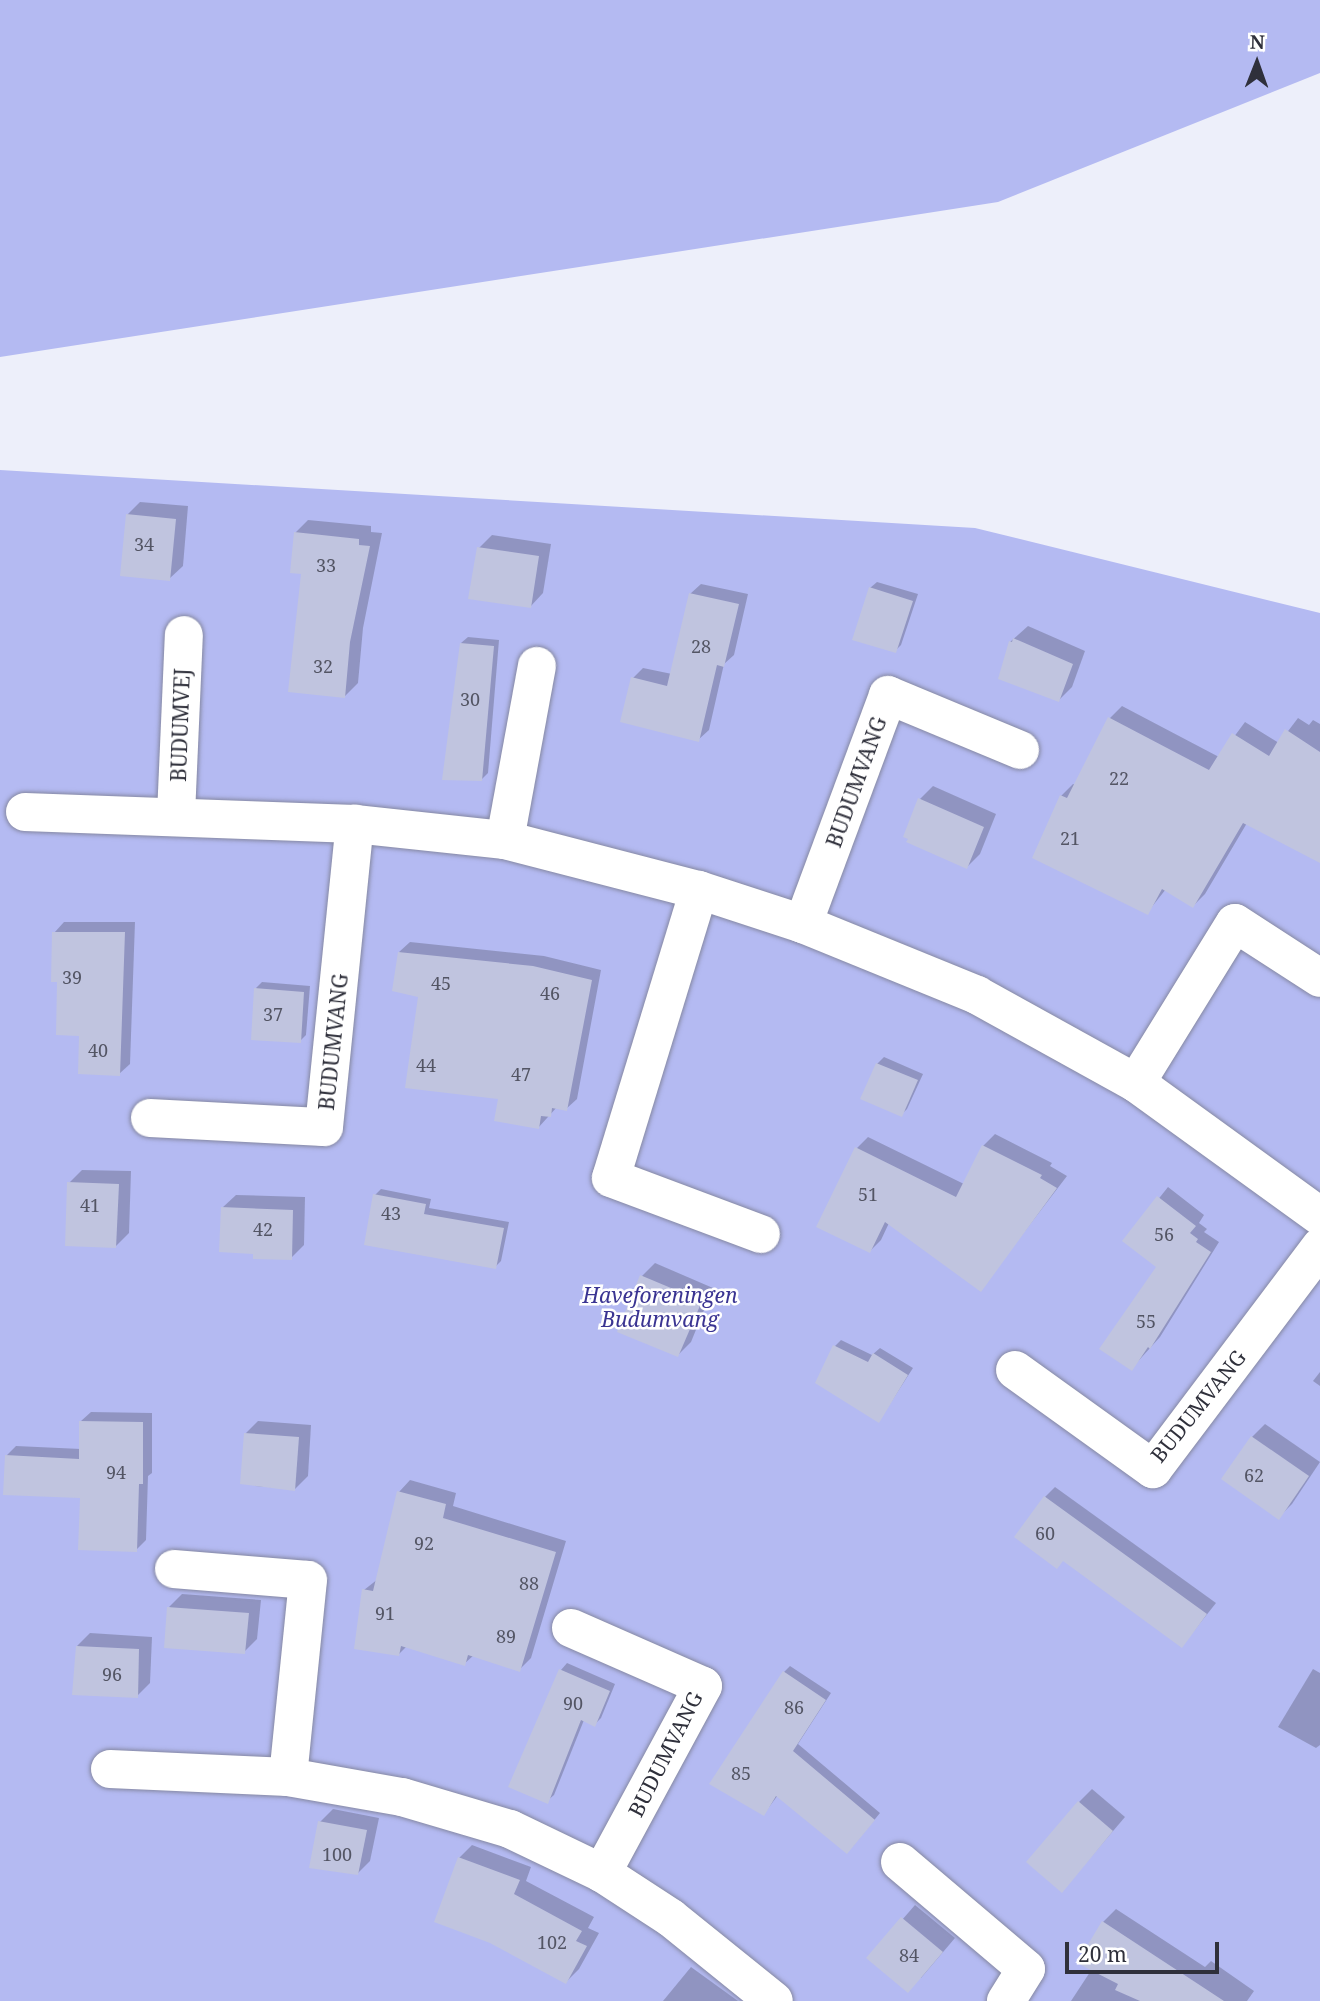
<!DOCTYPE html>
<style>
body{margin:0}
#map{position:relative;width:1320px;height:2001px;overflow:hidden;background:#edeffa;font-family:"Noto Serif",serif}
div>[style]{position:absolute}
.green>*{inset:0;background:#b4baf2}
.shadow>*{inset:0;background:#0003}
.building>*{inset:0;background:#c0c4df}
.roads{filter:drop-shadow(0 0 2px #8588a2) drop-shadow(0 0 2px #8588a2)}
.minor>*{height:38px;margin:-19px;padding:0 19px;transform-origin:19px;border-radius:19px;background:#fff}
span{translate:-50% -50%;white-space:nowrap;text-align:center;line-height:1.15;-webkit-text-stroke:5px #fff;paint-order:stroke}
.number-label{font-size:18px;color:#535564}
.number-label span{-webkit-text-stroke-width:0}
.street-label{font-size:21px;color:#2f303b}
.park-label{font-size:21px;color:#3a3492;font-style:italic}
.north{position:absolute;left:1222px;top:28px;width:70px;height:70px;-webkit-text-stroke:5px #fff;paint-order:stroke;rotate:1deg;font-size:19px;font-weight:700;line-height:28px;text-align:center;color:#2f303b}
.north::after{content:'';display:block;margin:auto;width:24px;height:32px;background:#2f303b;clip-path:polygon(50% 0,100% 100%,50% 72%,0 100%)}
.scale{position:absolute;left:1065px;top:1942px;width:154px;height:32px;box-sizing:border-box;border:4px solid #2f303b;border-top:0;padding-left:9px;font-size:21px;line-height:24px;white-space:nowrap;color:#2f303b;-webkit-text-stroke:5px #fff;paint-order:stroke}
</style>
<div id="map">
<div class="green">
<i style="clip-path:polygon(0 0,1320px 0,1320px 73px,998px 202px,0 357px)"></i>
<i style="clip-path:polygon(0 470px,975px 528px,1320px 613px,1320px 2001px,0 2001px)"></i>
</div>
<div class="shadow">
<i style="clip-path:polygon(140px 502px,188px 506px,183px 566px,169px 579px,127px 515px)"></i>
<i style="clip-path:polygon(308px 520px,371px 526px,371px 532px,382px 533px,363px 628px,358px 683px,345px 696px,303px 573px,295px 533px)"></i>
<i style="clip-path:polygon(492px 535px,551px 544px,543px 593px,530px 607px,479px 548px)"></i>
<i style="clip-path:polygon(877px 582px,918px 594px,901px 645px,895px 651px,870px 588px)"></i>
<i style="clip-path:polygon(701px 584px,748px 594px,734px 655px,724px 664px,709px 730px,698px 740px,633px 678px,643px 668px,672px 674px,690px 594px)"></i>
<i style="clip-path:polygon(1028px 626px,1085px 651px,1072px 687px,1059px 700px,1010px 642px)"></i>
<i style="clip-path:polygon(468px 637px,499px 640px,488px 773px,482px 779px,461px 643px)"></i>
<i style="clip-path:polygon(1122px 706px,1219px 757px,1245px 722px,1279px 743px,1298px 718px,1309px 725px,1313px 720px,1320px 724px,1320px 861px,1247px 823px,1205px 894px,1193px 906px,1166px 889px,1147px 913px,1061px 796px,1073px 784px,1076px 785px,1110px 718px)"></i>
<i style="clip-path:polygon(933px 786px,996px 814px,980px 854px,967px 867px,920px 799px)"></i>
<i style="clip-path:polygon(64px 922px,135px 922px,130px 1064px,119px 1074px,81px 1034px,59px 981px,54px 933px)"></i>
<i style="clip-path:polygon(410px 942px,544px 956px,601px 970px,577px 1099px,566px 1109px,557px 1107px,538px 1128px,500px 1098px,420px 995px,399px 952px)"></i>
<i style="clip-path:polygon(262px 982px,310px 986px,306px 1035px,300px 1041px,256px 988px)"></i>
<i style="clip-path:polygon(884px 1057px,923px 1074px,907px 1109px,901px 1115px,877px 1064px)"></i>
<i style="clip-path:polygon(995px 1134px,1052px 1163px,1050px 1166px,1067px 1176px,980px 1290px,889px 1223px,881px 1240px,870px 1251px,857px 1148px,868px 1137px,964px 1184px,983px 1146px)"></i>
<i style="clip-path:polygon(82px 1170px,131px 1171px,129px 1233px,116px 1246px,69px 1183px)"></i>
<i style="clip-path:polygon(1168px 1187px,1204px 1215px,1199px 1223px,1207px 1229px,1204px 1232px,1219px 1242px,1160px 1337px,1132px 1368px,1158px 1267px,1125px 1241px)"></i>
<i style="clip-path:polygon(381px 1189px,431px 1199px,429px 1208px,509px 1222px,501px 1261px,495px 1267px,375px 1195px)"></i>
<i style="clip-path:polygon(236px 1195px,305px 1197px,304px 1245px,291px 1258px,255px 1252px,222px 1208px)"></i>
<i style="clip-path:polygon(655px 1263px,713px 1288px,691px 1342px,678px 1355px,642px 1276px)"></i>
<i style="clip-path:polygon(841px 1340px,872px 1355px,880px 1348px,913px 1368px,879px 1421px,835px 1346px)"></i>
<i style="clip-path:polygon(1320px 1372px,1320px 1386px,1313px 1381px)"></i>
<i style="clip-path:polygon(91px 1412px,152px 1413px,152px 1473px,148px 1476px,146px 1540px,136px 1550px,82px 1497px,6px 1456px,16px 1446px,81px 1449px,81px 1421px)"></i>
<i style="clip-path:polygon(258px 1421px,311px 1425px,308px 1476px,295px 1489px,255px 1486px,245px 1434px)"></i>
<i style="clip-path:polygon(1265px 1424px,1320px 1462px,1292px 1504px,1279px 1517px,1252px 1437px)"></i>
<i style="clip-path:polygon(410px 1480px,456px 1493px,453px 1506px,566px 1541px,531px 1658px,519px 1670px,474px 1655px,464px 1664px,407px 1646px,399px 1654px,364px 1590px,378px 1579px,399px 1492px)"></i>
<i style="clip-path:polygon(1055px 1487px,1216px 1603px,1182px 1646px,1045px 1497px)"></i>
<i style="clip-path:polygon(182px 1594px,261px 1600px,257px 1639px,244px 1652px,169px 1607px)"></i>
<i style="clip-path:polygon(90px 1633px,152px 1637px,150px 1683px,137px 1696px,77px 1646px)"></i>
<i style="clip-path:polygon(567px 1663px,615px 1684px,601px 1718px,595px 1724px,584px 1720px,554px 1795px,547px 1801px,510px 1786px,561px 1670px)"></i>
<i style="clip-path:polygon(790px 1666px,831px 1693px,798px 1744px,880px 1813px,853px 1846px,778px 1795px,764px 1814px,784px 1672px)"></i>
<i style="clip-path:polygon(1313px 1669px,1320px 1673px,1320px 1745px,1316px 1748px,1278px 1727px)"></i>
<i style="clip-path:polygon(1092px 1789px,1125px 1817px,1062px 1891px,1079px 1802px)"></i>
<i style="clip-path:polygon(333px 1809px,379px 1818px,370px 1861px,357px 1874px,320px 1822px)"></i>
<i style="clip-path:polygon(472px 1845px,531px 1867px,526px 1881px,594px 1917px,588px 1928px,599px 1933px,579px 1969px,566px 1982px,459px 1858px)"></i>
<i style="clip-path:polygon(915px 1905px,955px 1938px,921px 1978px,869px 1958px)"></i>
<i style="clip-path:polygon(1116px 1909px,1205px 1967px,1211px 1961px,1254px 1991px,1247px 2001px,1071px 2001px,1092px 1969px,1103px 1922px)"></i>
<i style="clip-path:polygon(691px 1967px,738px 2001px,663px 2001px)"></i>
</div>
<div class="building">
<i style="clip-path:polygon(126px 514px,176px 519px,170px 581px,120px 576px)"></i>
<i style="clip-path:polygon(294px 532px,359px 539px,359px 545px,370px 546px,350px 642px,345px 698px,288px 692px,301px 574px,290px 573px)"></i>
<i style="clip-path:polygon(477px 547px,539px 556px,531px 608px,468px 599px)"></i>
<i style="clip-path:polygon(869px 587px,913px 601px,896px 653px,852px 640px)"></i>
<i style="clip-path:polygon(689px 593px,739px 604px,724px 667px,717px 665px,699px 742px,620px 722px,631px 677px,667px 686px)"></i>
<i style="clip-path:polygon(1013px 638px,1073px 664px,1059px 702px,998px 679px,1009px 641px,1012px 642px)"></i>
<i style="clip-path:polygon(460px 643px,494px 646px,482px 781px,442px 780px)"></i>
<i style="clip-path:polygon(1108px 717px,1209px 770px,1232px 733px,1269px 756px,1285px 729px,1320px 752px,1320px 863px,1243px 823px,1193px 908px,1162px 889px,1148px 915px,1032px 858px,1060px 795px,1067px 798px)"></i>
<i style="clip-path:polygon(918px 798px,984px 827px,967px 869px,906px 842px,908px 839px,903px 837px)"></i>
<i style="clip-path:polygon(52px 932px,125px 932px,120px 1076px,78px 1074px,79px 1036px,56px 1035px,57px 982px,51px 982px)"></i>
<i style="clip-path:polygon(398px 952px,533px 966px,592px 980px,567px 1111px,552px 1108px,551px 1117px,541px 1116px,539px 1129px,494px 1121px,498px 1099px,405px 1088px,418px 997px,392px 991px)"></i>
<i style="clip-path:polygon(254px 988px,304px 992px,301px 1043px,251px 1040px)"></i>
<i style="clip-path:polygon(876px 1063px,918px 1080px,902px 1117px,860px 1099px)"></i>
<i style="clip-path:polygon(982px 1145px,1042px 1175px,1040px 1178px,1057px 1188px,981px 1292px,885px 1222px,870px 1253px,816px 1227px,855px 1147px,956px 1197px)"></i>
<i style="clip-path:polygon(67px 1182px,119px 1184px,116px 1248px,65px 1246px)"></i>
<i style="clip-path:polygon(373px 1194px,426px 1204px,424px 1214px,504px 1228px,496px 1269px,364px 1245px)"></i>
<i style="clip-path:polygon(1157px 1196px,1196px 1226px,1190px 1233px,1198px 1239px,1196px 1242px,1211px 1252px,1150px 1349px,1148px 1347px,1132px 1371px,1099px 1349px,1156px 1267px,1122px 1241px)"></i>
<i style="clip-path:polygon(221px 1207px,293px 1210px,292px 1260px,253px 1259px,253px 1254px,219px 1252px)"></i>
<i style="clip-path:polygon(640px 1275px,702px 1301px,678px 1357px,617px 1332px)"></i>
<i style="clip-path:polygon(833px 1345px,868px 1362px,873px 1353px,908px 1375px,879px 1423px,815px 1383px)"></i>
<i style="clip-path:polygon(79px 1421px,143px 1422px,143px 1484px,139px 1484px,137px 1552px,78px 1550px,80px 1498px,3px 1495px,5px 1455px,79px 1459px)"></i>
<i style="clip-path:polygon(244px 1433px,299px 1437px,295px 1491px,240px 1484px)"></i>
<i style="clip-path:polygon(1251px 1436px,1309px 1476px,1279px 1520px,1221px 1479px)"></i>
<i style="clip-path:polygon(397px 1491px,446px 1504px,443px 1518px,556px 1552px,520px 1672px,468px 1655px,465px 1666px,401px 1646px,399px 1656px,354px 1649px,362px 1589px,373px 1591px)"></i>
<i style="clip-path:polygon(1044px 1496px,1207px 1614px,1182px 1648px,1063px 1561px,1057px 1569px,1014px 1537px)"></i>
<i style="clip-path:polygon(167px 1607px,249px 1613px,245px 1654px,164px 1648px)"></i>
<i style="clip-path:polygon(76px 1646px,139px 1649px,138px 1698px,72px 1695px)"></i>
<i style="clip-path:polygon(559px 1669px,610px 1691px,595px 1727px,581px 1720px,548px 1804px,508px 1787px)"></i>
<i style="clip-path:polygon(783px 1671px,826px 1700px,793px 1751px,875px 1820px,847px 1854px,776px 1796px,764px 1816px,709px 1784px)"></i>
<i style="clip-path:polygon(1078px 1801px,1113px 1831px,1062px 1893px,1026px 1862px)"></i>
<i style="clip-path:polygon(318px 1821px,367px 1830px,358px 1875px,309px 1868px)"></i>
<i style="clip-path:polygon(458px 1857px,520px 1880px,514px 1894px,582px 1931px,576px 1941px,587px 1946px,566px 1984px,490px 1943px,434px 1922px)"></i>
<i style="clip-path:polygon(901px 1917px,943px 1952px,908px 1993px,866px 1958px)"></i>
<i style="clip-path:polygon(1102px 1921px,1224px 2001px,1140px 2001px,1115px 1990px,1118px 1984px,1077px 1963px)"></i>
</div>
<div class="roads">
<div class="minor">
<i style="left:25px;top:812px;width:330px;rotate:2.1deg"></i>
<i style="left:355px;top:824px;width:151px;rotate:6.1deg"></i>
<i style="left:505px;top:840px;width:200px;rotate:14.5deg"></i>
<i style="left:699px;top:890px;width:109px;rotate:18.1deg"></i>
<i style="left:803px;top:924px;width:188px;rotate:22.2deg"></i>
<i style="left:977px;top:995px;width:182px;rotate:29deg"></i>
<i style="left:1136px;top:1083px;width:227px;rotate:35.9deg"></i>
<i style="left:176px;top:815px;width:180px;rotate:-87.5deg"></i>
<i style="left:505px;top:840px;width:177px;rotate:-79.6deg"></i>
<i style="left:699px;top:890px;width:301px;rotate:107deg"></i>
<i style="left:611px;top:1178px;width:160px;rotate:20.5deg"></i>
<i style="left:803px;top:924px;width:244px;rotate:-69.6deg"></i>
<i style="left:888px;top:695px;width:143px;rotate:22.6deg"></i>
<i style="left:1136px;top:1083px;width:188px;rotate:-58.3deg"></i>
<i style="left:1235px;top:923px;width:101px;rotate:32.9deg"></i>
<i style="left:150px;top:1118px;width:174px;rotate:3deg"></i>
<i style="left:324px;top:1127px;width:305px;rotate:-84.2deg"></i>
<i style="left:1015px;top:1370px;width:170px;rotate:35.7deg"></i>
<i style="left:1153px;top:1469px;width:278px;rotate:-53deg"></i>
<i style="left:174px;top:1569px;width:134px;rotate:4.7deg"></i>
<i style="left:308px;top:1580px;width:198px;rotate:95.8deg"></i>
<i style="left:571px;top:1628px;width:144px;rotate:23.7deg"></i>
<i style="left:703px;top:1686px;width:213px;rotate:118.4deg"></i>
<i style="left:110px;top:1769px;width:178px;rotate:2.6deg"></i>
<i style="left:288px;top:1777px;width:116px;rotate:10deg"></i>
<i style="left:402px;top:1797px;width:113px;rotate:16.5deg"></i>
<i style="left:510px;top:1829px;width:102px;rotate:25.6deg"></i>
<i style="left:602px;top:1873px;width:82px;rotate:33.1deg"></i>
<i style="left:671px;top:1918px;width:132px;rotate:38.9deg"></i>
<i style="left:900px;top:1862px;width:165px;rotate:40.3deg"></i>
<i style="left:1026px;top:1969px;width:38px;rotate:122deg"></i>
</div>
</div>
<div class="number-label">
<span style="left:144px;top:544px">34</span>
<span style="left:326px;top:565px">33</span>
<span style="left:701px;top:646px">28</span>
<span style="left:323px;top:666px">32</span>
<span style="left:470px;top:699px">30</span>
<span style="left:1119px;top:778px">22</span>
<span style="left:1070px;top:838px">21</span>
<span style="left:72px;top:977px">39</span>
<span style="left:441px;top:983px">45</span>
<span style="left:550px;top:993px">46</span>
<span style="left:273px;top:1014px">37</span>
<span style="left:98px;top:1050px">40</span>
<span style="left:426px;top:1065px">44</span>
<span style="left:521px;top:1074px">47</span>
<span style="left:868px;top:1194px">51</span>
<span style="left:90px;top:1205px">41</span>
<span style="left:391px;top:1213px">43</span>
<span style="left:263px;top:1229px">42</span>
<span style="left:1164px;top:1234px">56</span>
<span style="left:1146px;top:1321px">55</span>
<span style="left:116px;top:1472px">94</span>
<span style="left:1254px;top:1475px">62</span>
<span style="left:1045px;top:1533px">60</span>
<span style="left:424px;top:1543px">92</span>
<span style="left:529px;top:1583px">88</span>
<span style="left:385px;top:1613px">91</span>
<span style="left:506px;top:1636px">89</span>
<span style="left:112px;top:1674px">96</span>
<span style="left:573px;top:1703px">90</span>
<span style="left:794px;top:1707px">86</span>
<span style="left:741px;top:1773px">85</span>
<span style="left:337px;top:1854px">100</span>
<span style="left:552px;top:1942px">102</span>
<span style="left:909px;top:1955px">84</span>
</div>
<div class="street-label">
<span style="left:180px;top:725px;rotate:-88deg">BUDUMVEJ</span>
<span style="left:856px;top:782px;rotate:-70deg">BUDUMVANG</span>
<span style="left:333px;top:1042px;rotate:-84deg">BUDUMVANG</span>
<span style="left:1198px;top:1406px;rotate:-51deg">BUDUMVANG</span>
<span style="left:665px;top:1754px;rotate:-63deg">BUDUMVANG</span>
</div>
<div class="park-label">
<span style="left:660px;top:1307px">Haveforeningen<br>Budumvang</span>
</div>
<div class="north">N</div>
<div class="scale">20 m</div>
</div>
